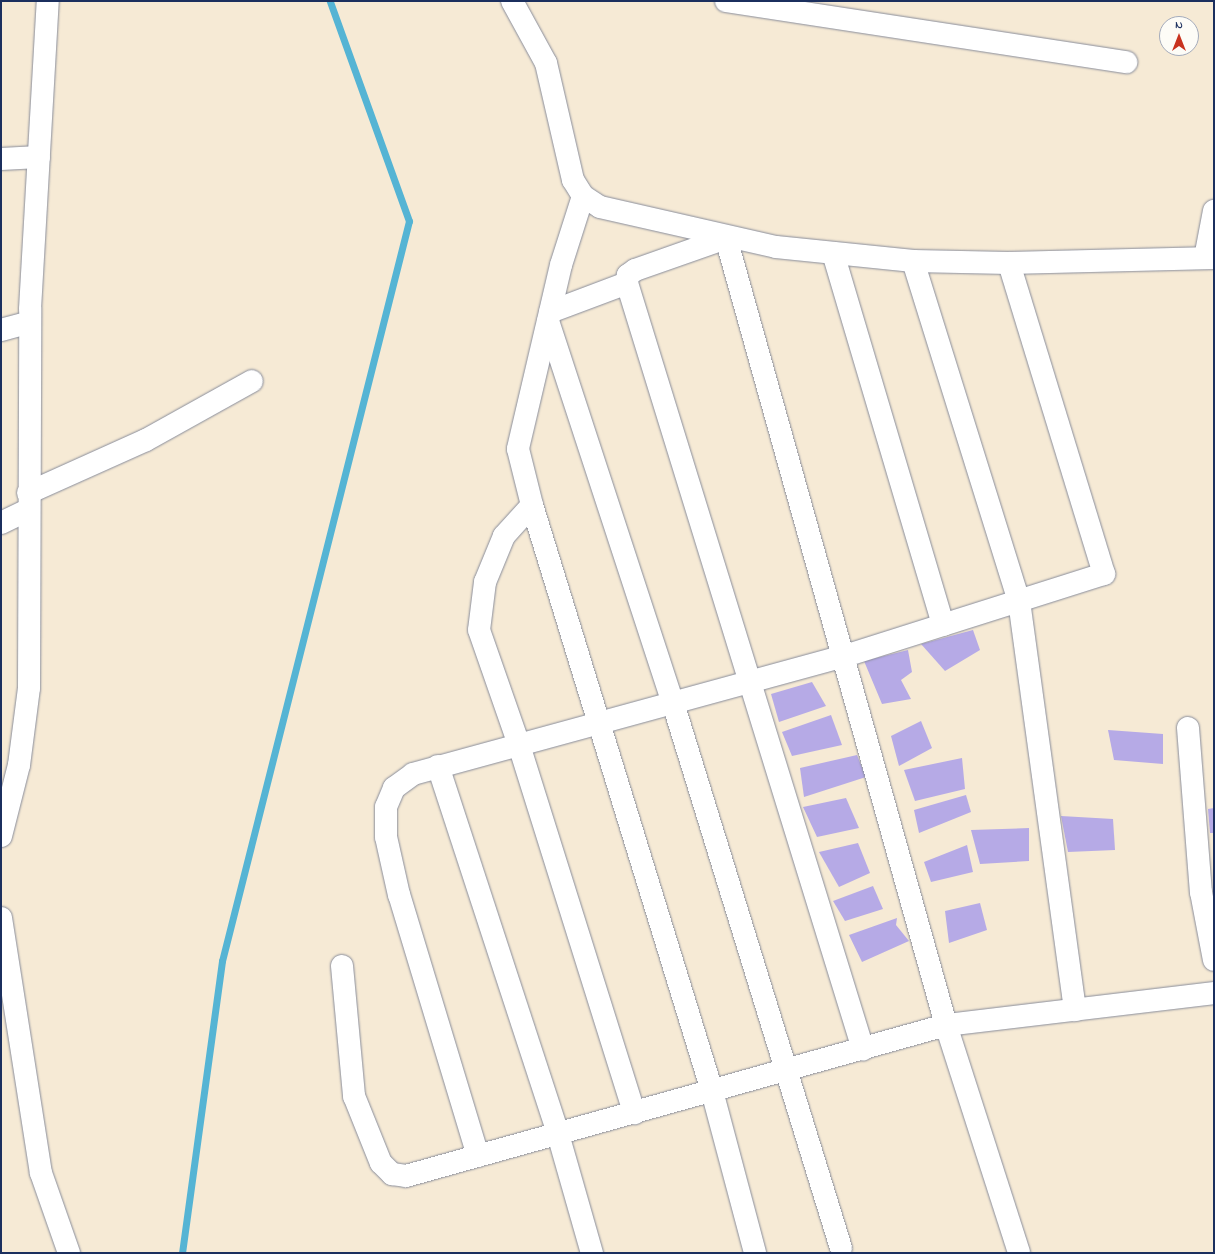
<!DOCTYPE html>
<style>
body{margin:0}
#map{position:relative;width:1215px;height:1254px;overflow:hidden;background:#f6ead5;font-family:"Indie Flower",sans-serif}
div>[style]{position:absolute}
.stream>*{height:7px;margin:-3.5px;padding:0 3.5px;transform-origin:3.5px;border-radius:3.5px;background:#55b4d4}
.building>*{inset:0;background:#b6aae6}
.roads{filter:drop-shadow(0 0 1px #888c9a) drop-shadow(0 0 1px #888c9a)}
.street>*{height:22px;margin:-11px;padding:0 11px;transform-origin:11px;border-radius:11px;background:#fff}
.secondary>*{height:22px;margin:-11px;padding:0 11px;transform-origin:11px;border-radius:11px;background:#fff}
span{translate:-50% -50%;white-space:nowrap;text-align:center;line-height:1.15;-webkit-text-stroke:3px #fdfcf7;paint-order:stroke}
.frame{position:absolute;inset:0;border:2px solid #1b2f5e;pointer-events:none}
.north{position:absolute;left:1159px;top:16px;width:40px;height:40px;box-sizing:border-box;background:#fdfcf7;border:1px solid #a3aaba;border-radius:50%;rotate:0deg;font-size:11px;font-weight:700;line-height:16px;text-align:center;color:#1b2f5e}
.north::after{content:'';display:block;margin:auto;width:14px;height:18px;background:#c8321e;clip-path:polygon(50% 0,100% 100%,50% 72%,0 100%)}
</style>
<div id="map">
<div class="stream">
<i style="left:182px;top:1253px;width:295px;rotate:-82.2deg"></i>
<i style="left:222px;top:961px;width:763px;rotate:-75.82deg"></i>
<i style="left:409px;top:221px;width:234px;rotate:-109.8deg"></i>
</div>
<div class="building">
<i style="clip-path:polygon(973px 630px,980px 650px,945px 671px,921px 644px)"></i>
<i style="clip-path:polygon(908px 650px,912px 672px,901px 680px,911px 699px,882px 704px,864px 661px)"></i>
<i style="clip-path:polygon(812px 682px,826px 706px,779px 722px,771px 694px)"></i>
<i style="clip-path:polygon(831px 715px,842px 745px,792px 756px,782px 732px)"></i>
<i style="clip-path:polygon(921px 721px,932px 748px,899px 766px,891px 736px)"></i>
<i style="clip-path:polygon(1108px 730px,1163px 734px,1163px 764px,1114px 760px)"></i>
<i style="clip-path:polygon(857px 755px,866px 777px,804px 797px,800px 768px)"></i>
<i style="clip-path:polygon(962px 758px,965px 789px,915px 801px,904px 770px)"></i>
<i style="clip-path:polygon(966px 795px,971px 812px,919px 833px,914px 810px)"></i>
<i style="clip-path:polygon(846px 798px,859px 828px,817px 837px,803px 807px)"></i>
<i style="clip-path:polygon(1214px 808px,1214px 833px,1210px 833px,1208px 809px)"></i>
<i style="clip-path:polygon(1061px 816px,1113px 819px,1115px 850px,1068px 852px)"></i>
<i style="clip-path:polygon(1029px 828px,1029px 861px,980px 864px,971px 830px)"></i>
<i style="clip-path:polygon(858px 843px,870px 873px,839px 887px,819px 852px)"></i>
<i style="clip-path:polygon(967px 845px,973px 872px,931px 882px,924px 862px)"></i>
<i style="clip-path:polygon(873px 886px,883px 909px,845px 921px,833px 901px)"></i>
<i style="clip-path:polygon(980px 903px,987px 930px,949px 943px,945px 911px)"></i>
<i style="clip-path:polygon(897px 918px,896px 925px,909px 941px,862px 962px,849px 935px)"></i>
</div>
<div class="roads">
<div class="street">
<i style="left:512px;top:1px;width:71px;rotate:61.3deg"></i>
<i style="left:546px;top:63px;width:120px;rotate:77deg"></i>
<i style="left:573px;top:180px;width:19px;rotate:58deg"></i>
<i style="left:583px;top:196px;width:20px;rotate:33deg"></i>
<i style="left:600px;top:207px;width:180px;rotate:12.8deg"></i>
<i style="left:776px;top:247px;width:138px;rotate:5.8deg"></i>
<i style="left:913px;top:261px;width:96px;rotate:1.2deg"></i>
<i style="left:1009px;top:263px;width:205px;rotate:-1.4deg"></i>
<i style="left:726px;top:1px;width:405px;rotate:8.7deg"></i>
<i style="left:1px;top:159px;width:38px;rotate:-3deg"></i>
<i style="left:583px;top:196px;width:72px;rotate:107.7deg"></i>
<i style="left:561px;top:265px;width:189px;rotate:103.2deg"></i>
<i style="left:518px;top:449px;width:58px;rotate:76deg"></i>
<i style="left:532px;top:505px;width:613px;rotate:72.92deg"></i>
<i style="left:712px;top:1091px;width:168px;rotate:75.1deg"></i>
<i style="left:726px;top:238px;width:817px;rotate:74.38deg"></i>
<i style="left:946px;top:1025px;width:239px;rotate:72.2deg"></i>
<i style="left:726px;top:238px;width:96px;rotate:160.6deg"></i>
<i style="left:635px;top:270px;width:9px;rotate:144deg"></i>
<i style="left:628px;top:275px;width:8px;rotate:97deg"></i>
<i style="left:627px;top:283px;width:802px;rotate:72.88deg"></i>
<i style="left:833px;top:253px;width:388px;rotate:73.5deg"></i>
<i style="left:1205px;top:258px;width:48px;rotate:-79.2deg"></i>
<i style="left:913px;top:261px;width:356px;rotate:72.7deg"></i>
<i style="left:1019px;top:601px;width:413px;rotate:82.2deg"></i>
<i style="left:550px;top:312px;width:82px;rotate:-20.6deg"></i>
<i style="left:548px;top:321px;width:402px;rotate:71.9deg"></i>
<i style="left:673px;top:703px;width:570px;rotate:72.87deg"></i>
<i style="left:1px;top:330px;width:30px;rotate:-15deg"></i>
<i style="left:28px;top:493px;width:129px;rotate:-24.2deg"></i>
<i style="left:146px;top:440px;width:121px;rotate:-29.1deg"></i>
<i style="left:532px;top:505px;width:42px;rotate:132.1deg"></i>
<i style="left:504px;top:536px;width:50px;rotate:112.4deg"></i>
<i style="left:485px;top:582px;width:48px;rotate:97.1deg"></i>
<i style="left:479px;top:630px;width:122px;rotate:70.8deg"></i>
<i style="left:519px;top:745px;width:386px;rotate:72.6deg"></i>
<i style="left:1px;top:523px;width:30px;rotate:-26deg"></i>
<i style="left:1188px;top:728px;width:165px;rotate:85.5deg"></i>
<i style="left:1201px;top:892px;width:69px;rotate:79.2deg"></i>
<i style="left:438px;top:766px;width:387px;rotate:71.9deg"></i>
<i style="left:558px;top:1134px;width:124px;rotate:74.1deg"></i>
<i style="left:342px;top:966px;width:131px;rotate:84.7deg"></i>
<i style="left:354px;top:1096px;width:72px;rotate:68.1deg"></i>
<i style="left:381px;top:1163px;width:16px;rotate:45deg"></i>
<i style="left:392px;top:1174px;width:14px;rotate:8deg"></i>
<i style="left:406px;top:1176px;width:561px;rotate:-15.62deg"></i>
<i style="left:946px;top:1025px;width:270px;rotate:-6.8deg"></i>
<i style="left:478px;top:1156px;width:273px;rotate:-106.8deg"></i>
<i style="left:399px;top:895px;width:59px;rotate:-102.6deg"></i>
<i style="left:386px;top:837px;width:30px;rotate:-90deg"></i>
<i style="left:386px;top:807px;width:21px;rotate:-67deg"></i>
<i style="left:394px;top:788px;width:24px;rotate:-36deg"></i>
<i style="left:413px;top:774px;width:445px;rotate:-15.3deg"></i>
<i style="left:842px;top:657px;width:275px;rotate:-17.6deg"></i>
<i style="left:1104px;top:574px;width:325px;rotate:-107deg"></i>
</div>
<div class="secondary">
<i style="left:1px;top:836px;width:73px;rotate:-75.8deg"></i>
<i style="left:19px;top:765px;width:78px;rotate:-82.6deg"></i>
<i style="left:29px;top:688px;width:379px;rotate:-89.8deg"></i>
<i style="left:30px;top:309px;width:309px;rotate:-86.7deg"></i>
<i style="left:1px;top:918px;width:258px;rotate:81.1deg"></i>
<i style="left:41px;top:1173px;width:85px;rotate:70.7deg"></i>
</div>
</div>
<div class="frame"></div>
<div class="north">N</div>
</div>
